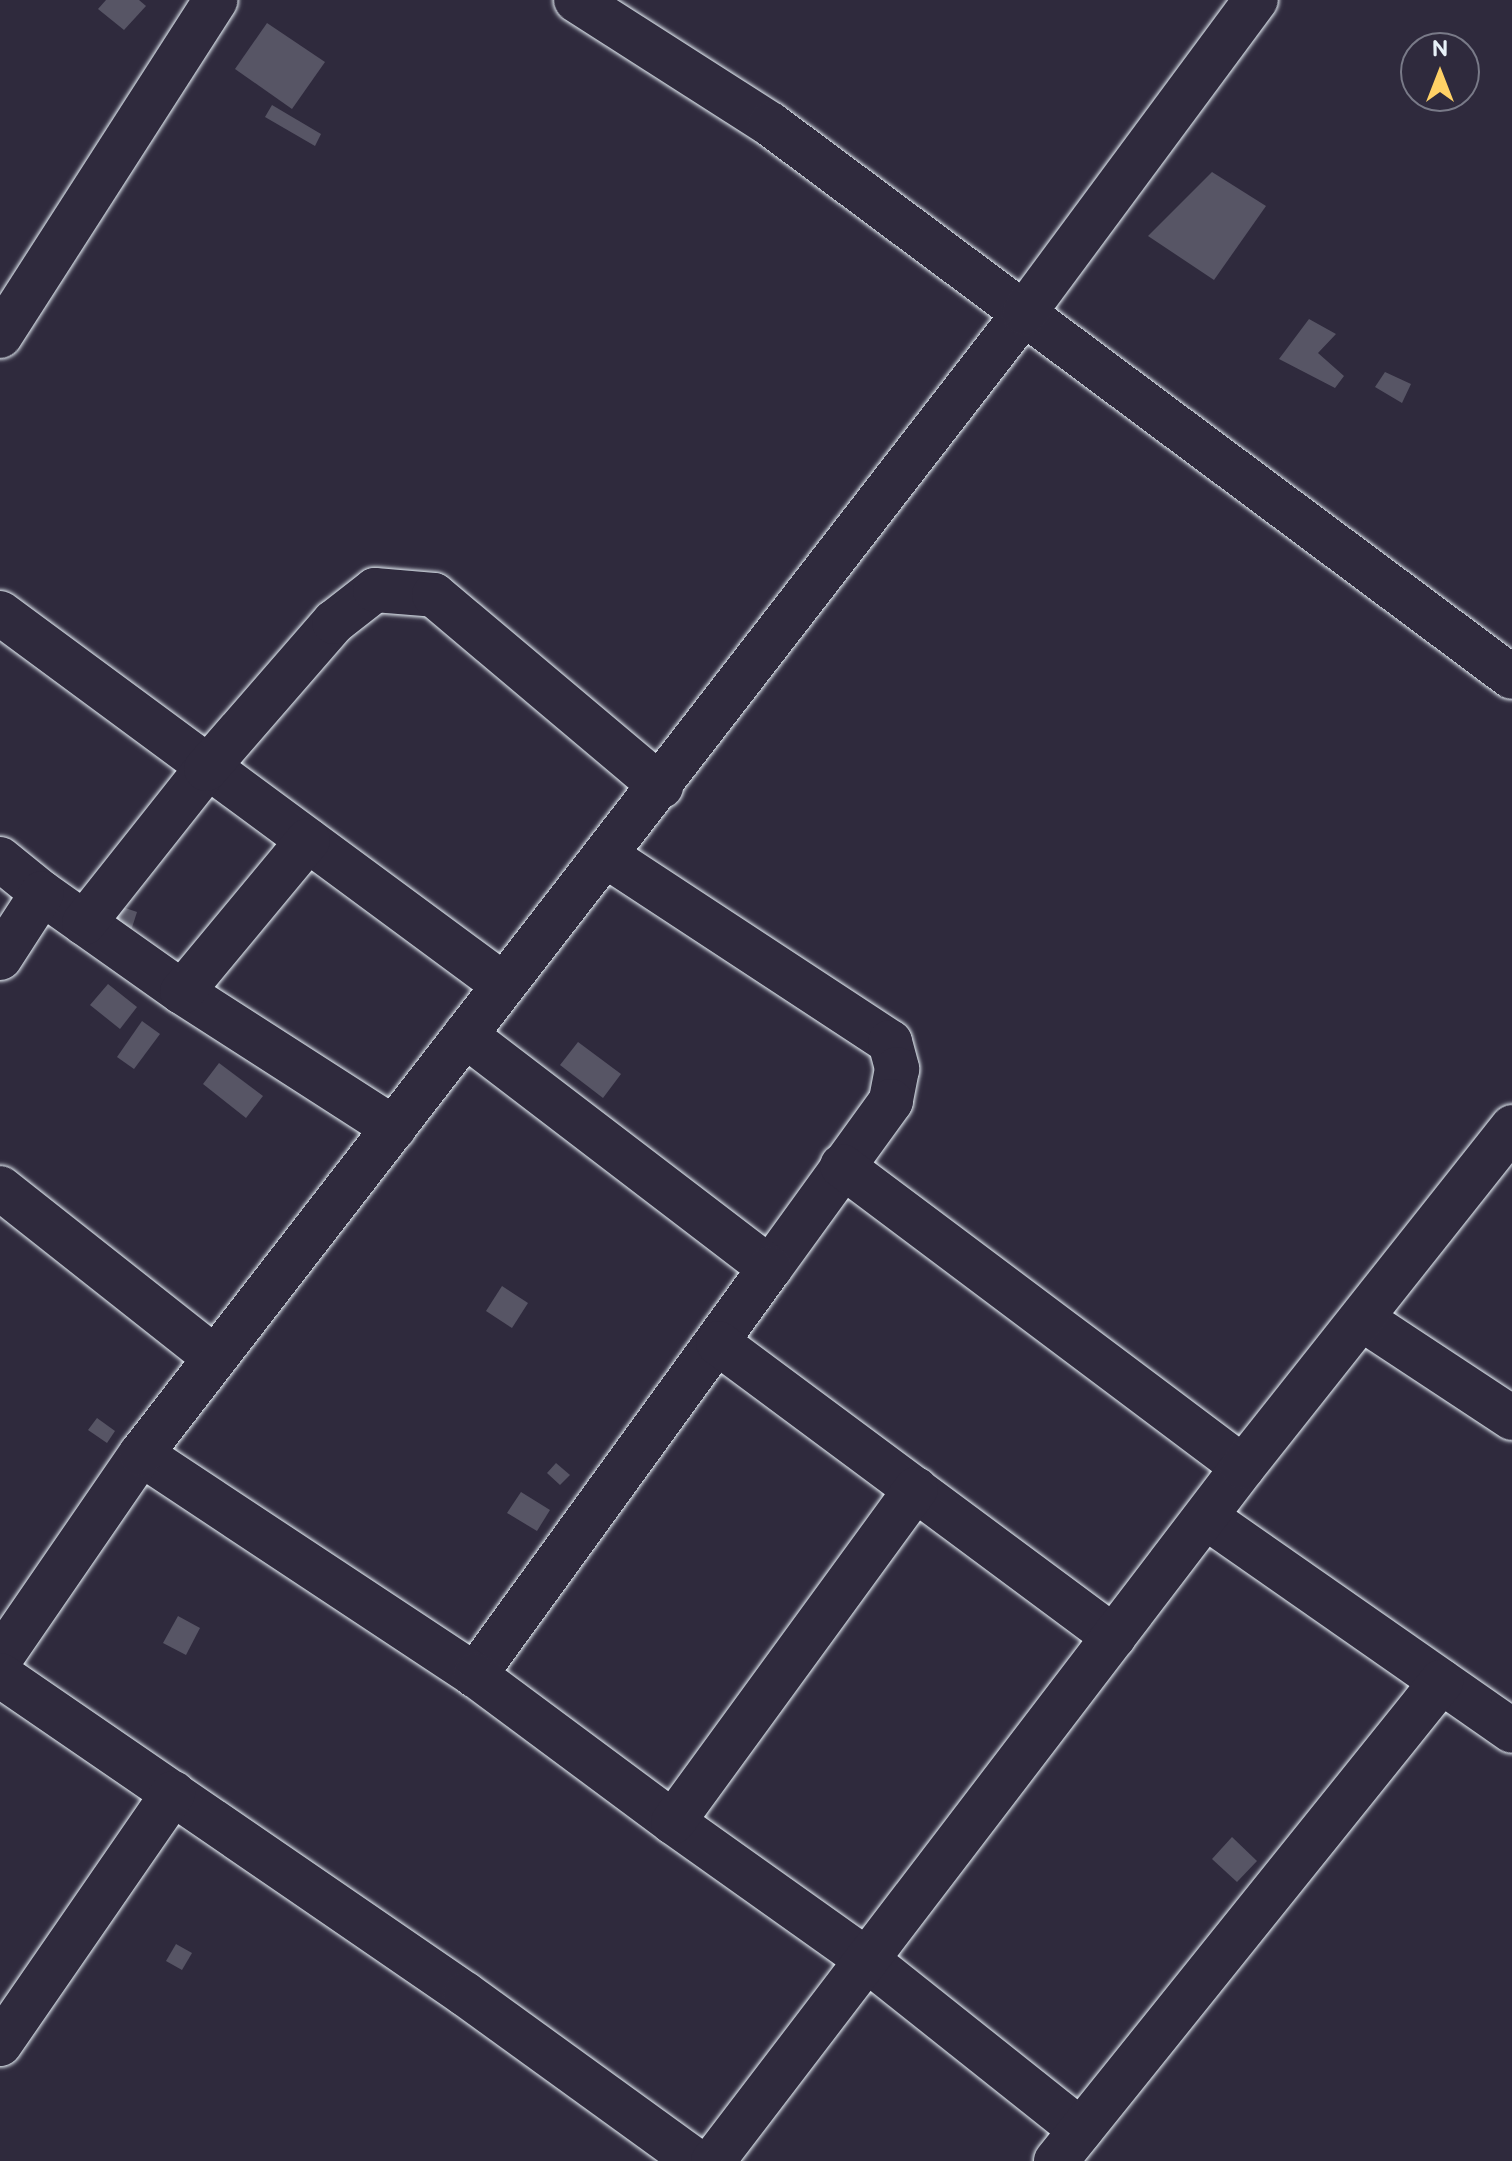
<!DOCTYPE html>
<style>
body{margin:0}
#map{position:relative;width:1512px;height:2161px;overflow:hidden;background:#2f2a3d;font-family:"Balsamiq Sans",sans-serif}
div>[style]{position:absolute}
.building>*{inset:0;background:#575565}
.roads{filter:drop-shadow(0 0 2px #e8f1f8) drop-shadow(0 0 2px #e8f1f8)}
.minor>*{height:44px;margin:-22px;padding:0 22px;transform-origin:22px;border-radius:22px;background:#2f2a3d}
span{translate:-50% -50%;white-space:nowrap;text-align:center;line-height:1.15;-webkit-text-stroke:6px #2f2a3d;paint-order:stroke}
.north{position:absolute;left:1400px;top:32px;width:80px;height:80px;box-sizing:border-box;background:#2f2a3d;border:2px solid #797a88;border-radius:50%;rotate:0deg;font-size:22px;font-weight:700;line-height:32px;text-align:center;color:#e8f1f8}
.north::after{content:'';display:block;margin:auto;width:28px;height:36px;background:#ffd166;clip-path:polygon(50% 0,100% 100%,50% 72%,0 100%)}
</style>
<div id="map">
<div class="building">
<i style="clip-path:polygon(106px 0,139px 0,146px 6px,124px 30px,98px 9px)"></i>
<i style="clip-path:polygon(267px 23px,325px 62px,292px 109px,235px 69px)"></i>
<i style="clip-path:polygon(272px 105px,321px 134px,315px 146px,265px 117px)"></i>
<i style="clip-path:polygon(1212px 172px,1266px 206px,1214px 280px,1148px 236px)"></i>
<i style="clip-path:polygon(1309px 319px,1336px 334px,1318px 353px,1344px 376px,1335px 388px,1279px 359px)"></i>
<i style="clip-path:polygon(1385px 372px,1411px 384px,1402px 403px,1375px 387px)"></i>
<i style="clip-path:polygon(108px 902px,137px 912px,128px 940px,98px 930px)"></i>
<i style="clip-path:polygon(108px 984px,137px 1007px,120px 1029px,90px 1005px)"></i>
<i style="clip-path:polygon(142px 1021px,160px 1034px,134px 1069px,117px 1057px)"></i>
<i style="clip-path:polygon(578px 1042px,621px 1074px,603px 1098px,560px 1065px)"></i>
<i style="clip-path:polygon(219px 1063px,263px 1096px,246px 1118px,203px 1084px)"></i>
<i style="clip-path:polygon(502px 1286px,528px 1303px,512px 1328px,486px 1311px)"></i>
<i style="clip-path:polygon(97px 1418px,115px 1431px,107px 1443px,88px 1430px)"></i>
<i style="clip-path:polygon(556px 1463px,570px 1475px,560px 1485px,547px 1473px)"></i>
<i style="clip-path:polygon(521px 1492px,550px 1510px,537px 1531px,507px 1513px)"></i>
<i style="clip-path:polygon(178px 1616px,200px 1628px,186px 1655px,163px 1643px)"></i>
<i style="clip-path:polygon(1232px 1837px,1257px 1861px,1237px 1882px,1212px 1859px)"></i>
<i style="clip-path:polygon(176px 1944px,192px 1953px,182px 1970px,166px 1961px)"></i>
</div>
<div class="roads">
<div class="minor">
<i style="left:576px;top:0;width:230px;rotate:32.6deg"></i>
<i style="left:770px;top:124px;width:925px;rotate:36.7deg"></i>
<i style="left:0;top:336px;width:399px;rotate:-57.3deg"></i>
<i style="left:0;top:613px;width:626px;rotate:36.43deg"></i>
<i style="left:605px;top:855px;width:341px;rotate:33.3deg"></i>
<i style="left:890px;top:1042px;width:28px;rotate:75deg"></i>
<i style="left:897px;top:1069px;width:33px;rotate:101deg"></i>
<i style="left:891px;top:1101px;width:206px;rotate:125.9deg"></i>
<i style="left:0;top:859px;width:54px;rotate:39deg"></i>
<i style="left:42px;top:893px;width:171px;rotate:35.3deg"></i>
<i style="left:182px;top:992px;width:252px;rotate:32.7deg"></i>
<i style="left:84px;top:923px;width:196px;rotate:-51.6deg"></i>
<i style="left:206px;top:769px;width:195px;rotate:-49deg"></i>
<i style="left:334px;top:622px;width:52px;rotate:-38deg"></i>
<i style="left:375px;top:590px;width:59px;rotate:4.8deg"></i>
<i style="left:434px;top:595px;width:297px;rotate:40.1deg"></i>
<i style="left:0;top:958px;width:77px;rotate:-57.1deg"></i>
<i style="left:182px;top:992px;width:197px;rotate:-50.3deg"></i>
<i style="left:465px;top:1035px;width:384px;rotate:37.4deg"></i>
<i style="left:770px;top:1268px;width:503px;rotate:125.94deg"></i>
<i style="left:842px;top:1166px;width:501px;rotate:36.89deg"></i>
<i style="left:0;top:1188px;width:274px;rotate:38.3deg"></i>
<i style="left:1362px;top:1319px;width:180px;rotate:33.4deg"></i>
<i style="left:718px;top:1343px;width:493px;rotate:36.6deg"></i>
<i style="left:141px;top:1454px;width:400px;rotate:33.5deg"></i>
<i style="left:475px;top:1675px;width:247px;rotate:36.6deg"></i>
<i style="left:673px;top:1822px;width:238px;rotate:35.4deg"></i>
<i style="left:867px;top:1960px;width:273px;rotate:38.5deg"></i>
<i style="left:1207px;top:1518px;width:372px;rotate:34.9deg"></i>
<i style="left:0;top:1659px;width:249px;rotate:-55.5deg"></i>
<i style="left:141px;top:1454px;width:1443px;rotate:-52.26deg"></i>
<i style="left:1024px;top:313px;width:390px;rotate:-53.5deg"></i>
<i style="left:0;top:1675px;width:564px;rotate:34.45deg"></i>
<i style="left:465px;top:1994px;width:285px;rotate:35.9deg"></i>
<i style="left:673px;top:1822px;width:412px;rotate:-53.9deg"></i>
<i style="left:0;top:2044px;width:305px;rotate:-55.4deg"></i>
<i style="left:713px;top:2161px;width:873px;rotate:-52.63deg"></i>
<i style="left:1243px;top:1467px;width:434px;rotate:-51.6deg"></i>
<i style="left:1056px;top:2161px;width:615px;rotate:-51.21deg"></i>
</div>
</div>
<div class="north">N</div>
</div>
